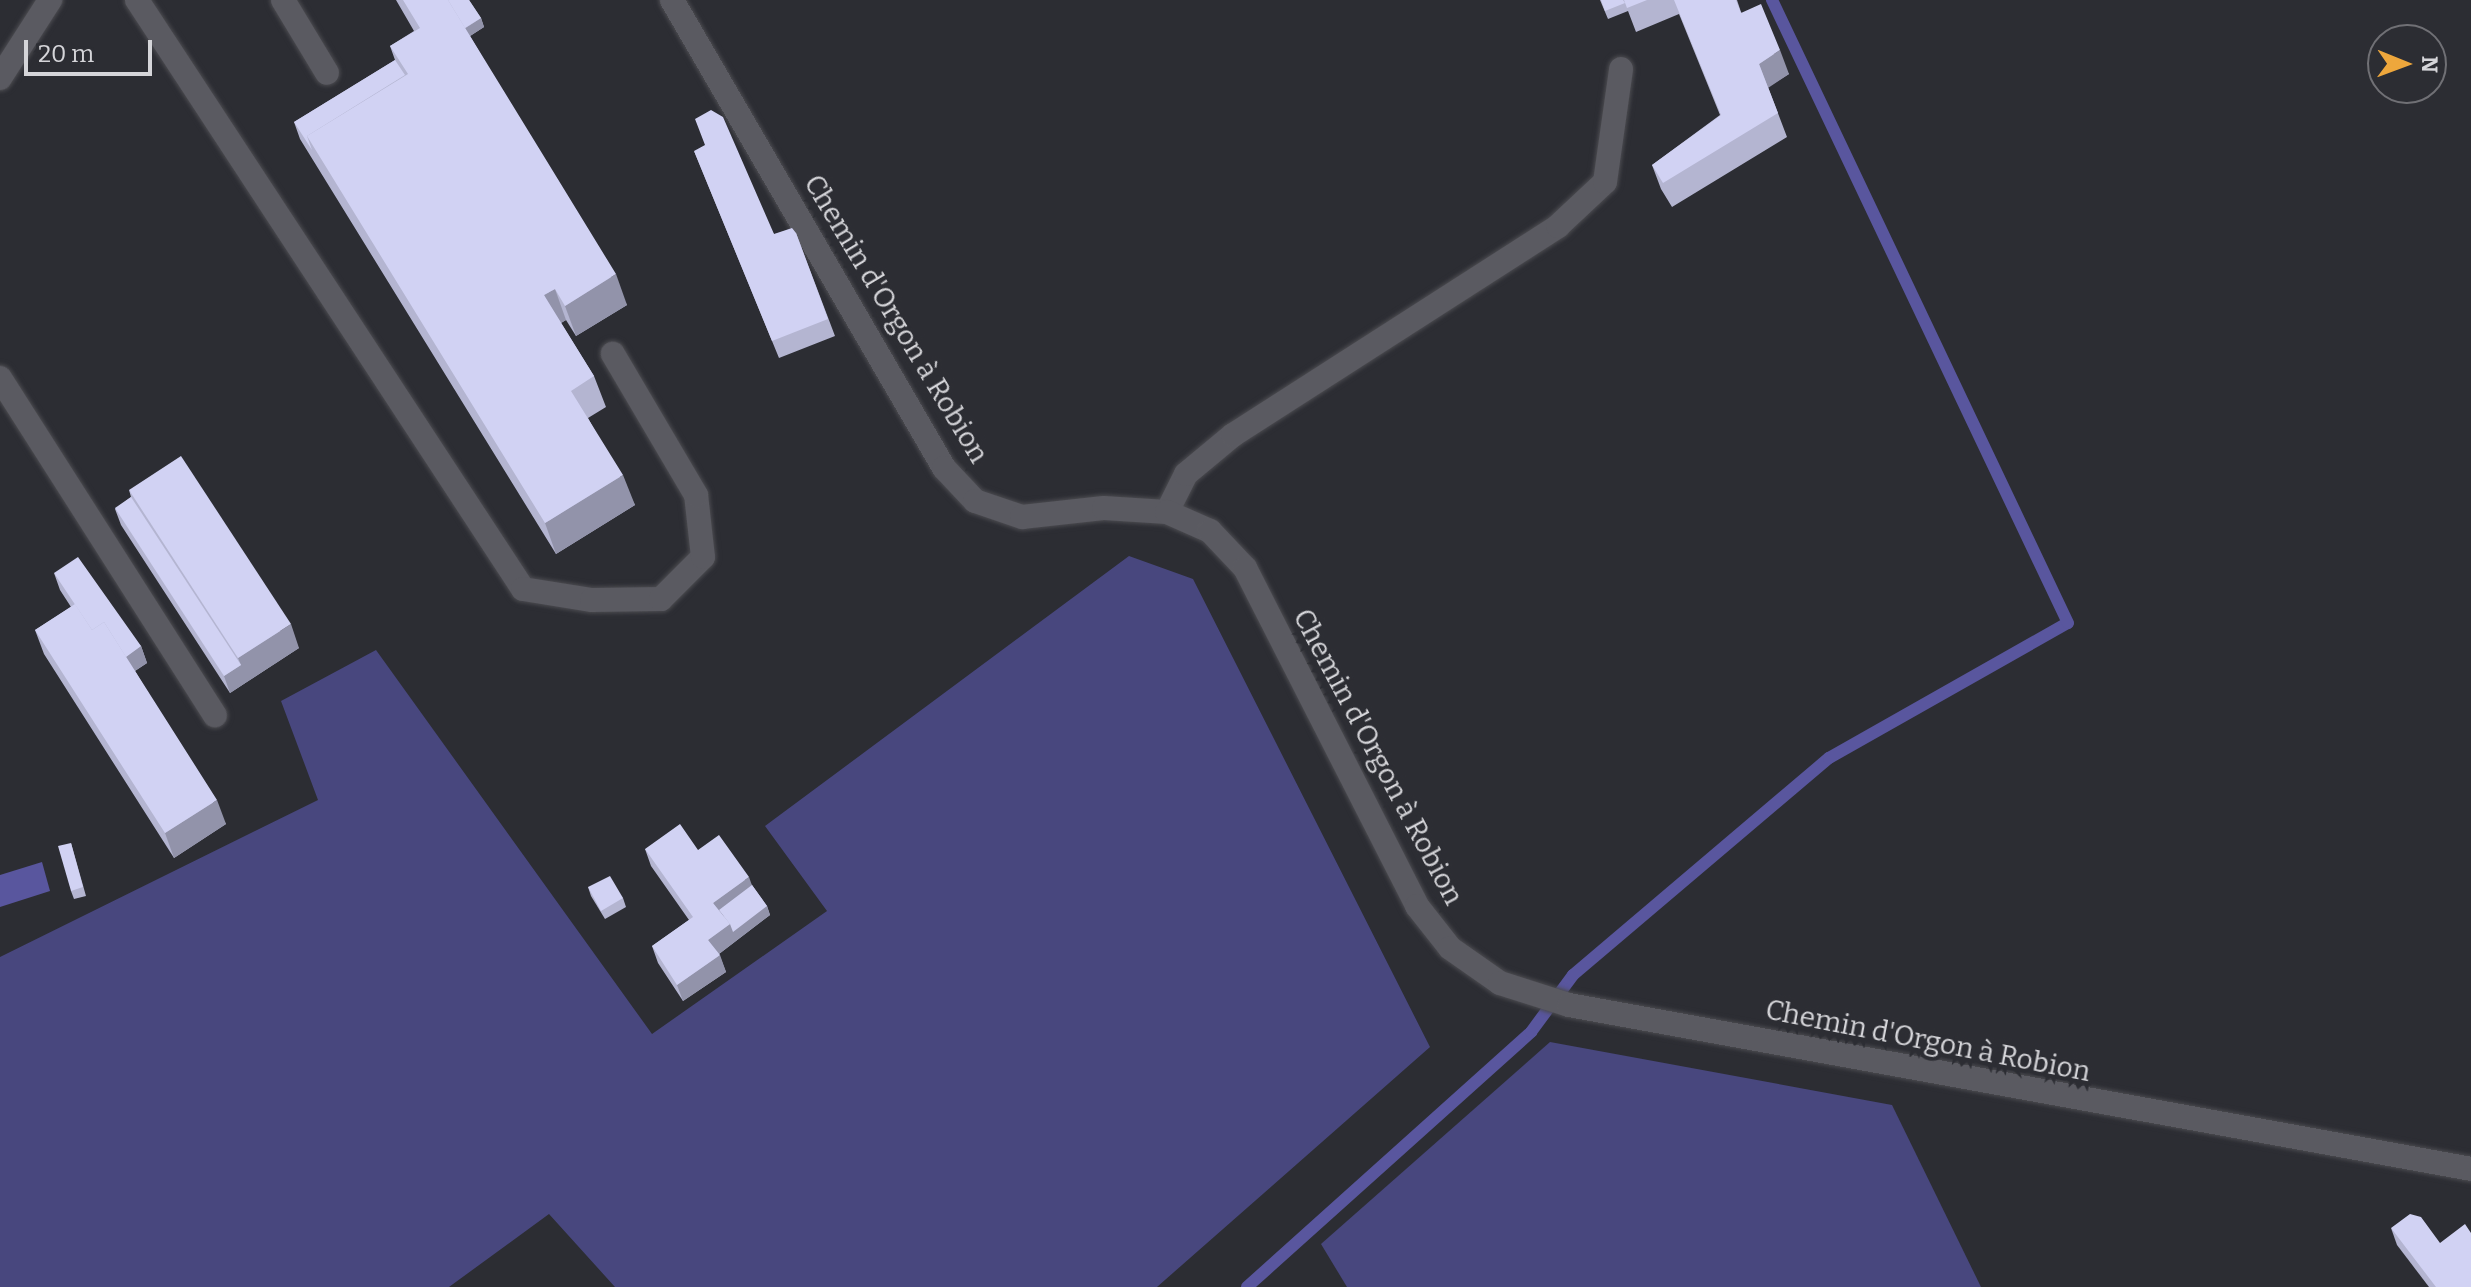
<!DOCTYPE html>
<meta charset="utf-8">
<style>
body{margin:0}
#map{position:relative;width:2471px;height:1287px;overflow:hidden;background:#2c2d33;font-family:Bitter,serif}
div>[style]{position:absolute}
.green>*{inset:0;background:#48477e}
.water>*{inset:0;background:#59569e}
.stream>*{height:12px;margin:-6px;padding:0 6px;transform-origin:6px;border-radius:6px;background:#59569e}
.roads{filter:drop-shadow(0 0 2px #4b4b50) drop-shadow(0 0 2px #4b4b50)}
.service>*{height:24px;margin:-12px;padding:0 12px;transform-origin:12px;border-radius:12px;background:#5a5a61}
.minor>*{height:24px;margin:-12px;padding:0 12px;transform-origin:12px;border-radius:12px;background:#5a5a61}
.tertiary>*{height:24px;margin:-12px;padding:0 12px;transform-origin:12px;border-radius:12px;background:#5a5a61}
.wall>*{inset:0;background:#b4b5d1}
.shaded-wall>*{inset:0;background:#9293aa}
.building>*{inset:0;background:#d1d2f3}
span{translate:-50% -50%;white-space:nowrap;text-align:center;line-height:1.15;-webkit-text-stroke:8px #2c2d33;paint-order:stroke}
.street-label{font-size:28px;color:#d5d5d9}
.north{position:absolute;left:2367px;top:24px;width:80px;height:80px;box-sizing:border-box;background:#2c2d33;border:2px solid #707075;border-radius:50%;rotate:91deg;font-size:22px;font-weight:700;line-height:32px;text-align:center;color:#d5d5d9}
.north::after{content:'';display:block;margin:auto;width:28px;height:36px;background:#eea73c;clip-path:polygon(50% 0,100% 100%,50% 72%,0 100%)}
.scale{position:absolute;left:24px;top:40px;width:128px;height:36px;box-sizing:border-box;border:4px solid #d5d5d9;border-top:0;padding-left:10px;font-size:24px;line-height:28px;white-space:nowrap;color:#d5d5d9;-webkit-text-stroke:6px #2c2d33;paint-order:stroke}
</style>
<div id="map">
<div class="green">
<i style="clip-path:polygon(1129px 556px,1193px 579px,1430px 1047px,1157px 1287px,615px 1287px,549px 1214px,449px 1287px,0 1287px,0 957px,318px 800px,281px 701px,376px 650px,652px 1034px,827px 911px,765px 826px)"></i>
<i style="clip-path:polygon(1550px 1042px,1892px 1105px,1981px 1287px,1347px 1287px,1321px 1244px)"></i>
</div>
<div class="water">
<i style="clip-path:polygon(42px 862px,50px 891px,0 907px,0 875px)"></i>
</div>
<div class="stream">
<i style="left:1247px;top:1287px;width:382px;rotate:-41.9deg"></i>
<i style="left:1531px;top:1032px;width:71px;rotate:-53.6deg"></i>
<i style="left:1573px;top:975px;width:336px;rotate:-40.3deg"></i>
<i style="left:1829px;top:758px;width:274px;rotate:-29.5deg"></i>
<i style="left:2068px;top:623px;width:690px;rotate:-115.41deg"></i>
</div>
<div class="roads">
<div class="service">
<i style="left:137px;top:0;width:704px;rotate:56.76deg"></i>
<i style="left:523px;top:589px;width:70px;rotate:9.1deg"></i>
<i style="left:592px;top:600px;width:69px;rotate:-0.8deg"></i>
<i style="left:661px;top:599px;width:59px;rotate:-45deg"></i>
<i style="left:703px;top:557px;width:62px;rotate:-96.4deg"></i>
<i style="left:696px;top:495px;width:164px;rotate:-120.5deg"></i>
<i style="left:283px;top:0;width:85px;rotate:58.9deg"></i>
<i style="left:0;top:378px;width:400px;rotate:57.5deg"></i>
<i style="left:1167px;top:512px;width:42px;rotate:-63.4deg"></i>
<i style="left:1186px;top:474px;width:61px;rotate:-39.7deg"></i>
<i style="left:1233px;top:435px;width:386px;rotate:-32.7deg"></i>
<i style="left:1558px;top:226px;width:64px;rotate:-43.1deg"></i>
<i style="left:1605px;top:182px;width:114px;rotate:-81.9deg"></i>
</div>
<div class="minor">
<i style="left:672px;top:0;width:541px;rotate:59.83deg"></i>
<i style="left:944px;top:468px;width:45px;rotate:46.8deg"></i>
<i style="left:975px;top:501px;width:50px;rotate:18.8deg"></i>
<i style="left:1022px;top:517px;width:82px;rotate:-6.3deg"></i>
<i style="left:1104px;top:508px;width:63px;rotate:3.6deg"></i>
<i style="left:1167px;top:512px;width:47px;rotate:23.8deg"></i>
<i style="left:1210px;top:531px;width:51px;rotate:46.6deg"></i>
<i style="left:1245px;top:568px;width:379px;rotate:63deg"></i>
<i style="left:1417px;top:906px;width:53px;rotate:51.8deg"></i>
<i style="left:1450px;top:948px;width:61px;rotate:35deg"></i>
<i style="left:1500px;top:983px;width:72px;rotate:17.7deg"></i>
<i style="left:1569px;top:1005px;width:917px;rotate:10.3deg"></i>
</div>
<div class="tertiary">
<i style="left:0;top:78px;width:93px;rotate:-57.3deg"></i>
</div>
</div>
<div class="wall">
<i style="clip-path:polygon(396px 0,469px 0,481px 18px,484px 27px,470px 36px,627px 305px,576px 336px,566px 320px,561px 323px,594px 376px,606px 407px,588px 418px,635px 505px,556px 554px,300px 139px,294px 122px,395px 60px,390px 46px,414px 31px)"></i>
<i style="clip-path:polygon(1600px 0,1737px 0,1741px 12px,1789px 74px,1768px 87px,1787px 137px,1672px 207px,1661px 189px,1652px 165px,1720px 115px,1679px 14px,1636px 32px,1628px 11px,1608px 19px)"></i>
<i style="clip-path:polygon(694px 151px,774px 234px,796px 233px,835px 336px,779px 358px)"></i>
<i style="clip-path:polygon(129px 490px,299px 648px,230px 693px,121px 525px,115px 509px,131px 497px)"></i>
<i style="clip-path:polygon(54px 573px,141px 646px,147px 663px,135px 671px,226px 824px,174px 858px,44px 654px,35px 630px,71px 607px,60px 590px)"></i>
<i style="clip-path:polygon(71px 843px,86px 896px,74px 899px,71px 891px)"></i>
<i style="clip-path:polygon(645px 849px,698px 850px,752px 885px,767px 906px,770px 915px,719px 954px,726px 972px,683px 1001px,658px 963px,652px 946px,689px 920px,651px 866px)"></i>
<i style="clip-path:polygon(588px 887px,623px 898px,626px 907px,605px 919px,591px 896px)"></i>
<i style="clip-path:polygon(2391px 1228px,2471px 1287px,2429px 1287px,2397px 1245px)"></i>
</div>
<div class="shaded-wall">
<i style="clip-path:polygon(481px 18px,484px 27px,464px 40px,461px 31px)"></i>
<i style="clip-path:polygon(1780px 50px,1789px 74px,1768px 88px,1759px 64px)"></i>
<i style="clip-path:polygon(616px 274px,627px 305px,576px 336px,565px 306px)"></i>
<i style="clip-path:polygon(555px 289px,566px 320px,556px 326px,544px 295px)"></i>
<i style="clip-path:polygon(623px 475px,635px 505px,556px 554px,545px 523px)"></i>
<i style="clip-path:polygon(291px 624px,299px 648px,230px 693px,224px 676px,241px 665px,238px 658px)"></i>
<i style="clip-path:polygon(141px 646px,147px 663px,130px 674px,124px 658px)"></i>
<i style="clip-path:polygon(217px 800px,226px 824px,174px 858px,165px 833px)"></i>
<i style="clip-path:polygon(749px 877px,755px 894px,722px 918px,713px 903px)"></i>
<i style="clip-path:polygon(767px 906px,770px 915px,715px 957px,708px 940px,730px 924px)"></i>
<i style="clip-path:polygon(720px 955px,726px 972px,683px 1001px,677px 985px)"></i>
</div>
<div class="building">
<i style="clip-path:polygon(403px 0,448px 0,616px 274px,565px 306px,555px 289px,544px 295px,594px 376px,571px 391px,623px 475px,545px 523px,307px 136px,408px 74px,390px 46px,420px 28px)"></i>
<i style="clip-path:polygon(448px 0,469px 0,481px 18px,465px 28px)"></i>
<i style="clip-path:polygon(1601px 0,1623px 0,1625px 3px,1605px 11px)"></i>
<i style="clip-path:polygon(1624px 0,1647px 0,1627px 8px)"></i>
<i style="clip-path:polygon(1674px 0,1736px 0,1741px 13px,1761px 4px,1780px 50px,1759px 64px,1778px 113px,1663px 183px,1652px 165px,1721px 115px)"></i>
<i style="clip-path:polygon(395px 60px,405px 75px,307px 136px,312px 150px,294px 122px)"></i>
<i style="clip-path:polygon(711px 110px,723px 117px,774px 234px,792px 228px,796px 233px,828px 319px,772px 341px,694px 151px,705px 145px,695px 119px)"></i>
<i style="clip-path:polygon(181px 456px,291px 624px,238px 658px,129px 490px)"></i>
<i style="clip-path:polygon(131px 497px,241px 665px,224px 676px,115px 508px)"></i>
<i style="clip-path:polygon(78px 557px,141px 646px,126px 657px,104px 622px,92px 630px,54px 573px)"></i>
<i style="clip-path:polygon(75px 604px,92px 630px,104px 622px,217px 800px,165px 833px,35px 630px)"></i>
<i style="clip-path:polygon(680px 824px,698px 850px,719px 835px,749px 877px,713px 903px,730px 924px,708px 940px,720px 955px,677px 985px,652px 946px,693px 917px,645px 849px)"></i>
<i style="clip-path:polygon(71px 843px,83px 887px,71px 891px,58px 846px)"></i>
<i style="clip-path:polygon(610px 876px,623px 898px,601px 911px,588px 887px)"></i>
<i style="clip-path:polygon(752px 885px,767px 906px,733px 932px,730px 924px,719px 910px)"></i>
<i style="clip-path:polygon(2410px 1214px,2421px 1217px,2440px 1243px,2465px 1224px,2471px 1233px,2471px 1287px,2436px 1287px,2391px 1228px)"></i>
</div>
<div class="street-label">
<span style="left:896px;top:319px;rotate:59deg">Chemin d'Orgon à Robion</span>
<span style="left:1378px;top:757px;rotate:62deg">Chemin d'Orgon à Robion</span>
<span style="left:1928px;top:1041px;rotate:11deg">Chemin d'Orgon à Robion</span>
</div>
<div class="north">N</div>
<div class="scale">20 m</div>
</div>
